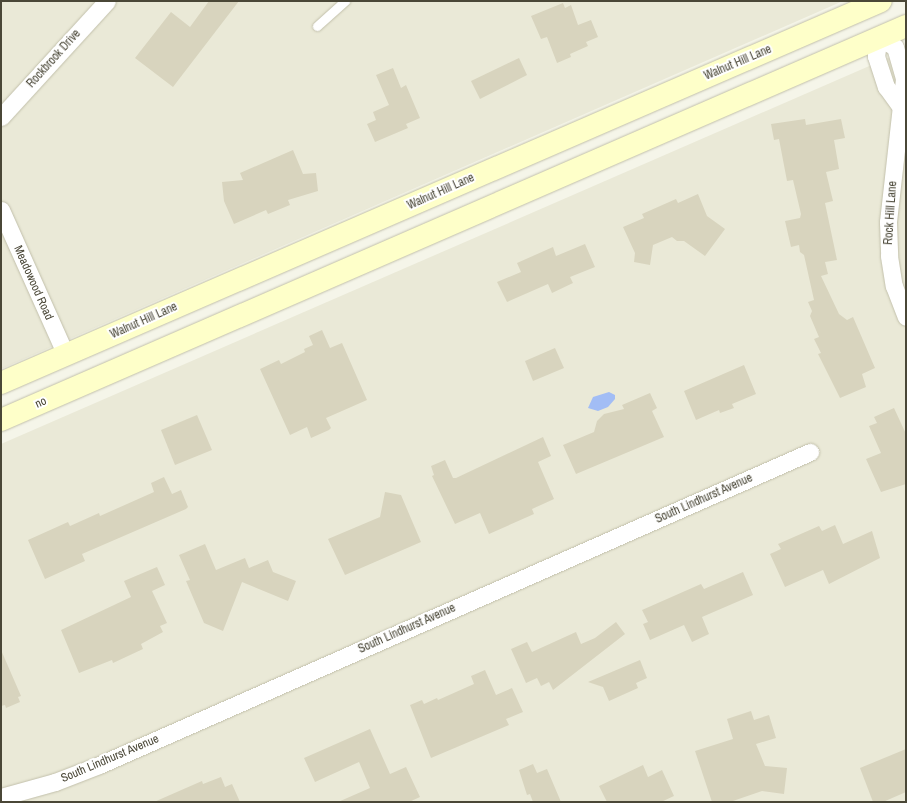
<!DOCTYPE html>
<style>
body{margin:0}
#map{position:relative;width:907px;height:803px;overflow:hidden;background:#f5f5e9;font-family:"Archivo Narrow",sans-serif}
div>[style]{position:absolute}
.residential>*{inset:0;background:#eae9d7}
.water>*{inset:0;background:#a2bdf5}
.building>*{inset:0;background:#d8d4be}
.roads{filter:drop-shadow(0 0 1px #c2c0ab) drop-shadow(0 0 1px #c2c0ab)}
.lane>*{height:9px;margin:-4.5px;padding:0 4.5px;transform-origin:4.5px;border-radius:4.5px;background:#fff}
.street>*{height:17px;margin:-8.5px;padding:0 8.5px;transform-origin:8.5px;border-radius:8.5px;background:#fff}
.secondary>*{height:22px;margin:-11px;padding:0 11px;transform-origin:11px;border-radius:11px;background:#feffc9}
span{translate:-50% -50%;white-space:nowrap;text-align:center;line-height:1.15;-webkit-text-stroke:4px #fff;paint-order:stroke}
.street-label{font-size:12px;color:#4a4737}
.frame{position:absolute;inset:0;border:2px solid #4a4737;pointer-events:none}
</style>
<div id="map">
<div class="residential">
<i style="clip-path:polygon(1px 1px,843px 1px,1px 369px)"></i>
<i style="clip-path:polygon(906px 50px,906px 802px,1px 802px,1px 444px)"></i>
</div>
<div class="water">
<i style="clip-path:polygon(609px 392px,615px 395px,615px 399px,608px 407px,598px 411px,588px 408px,593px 397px)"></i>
</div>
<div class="building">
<i style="clip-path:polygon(209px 1px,239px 1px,173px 87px,135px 58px,171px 12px,190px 27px)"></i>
<i style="clip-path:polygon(563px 3px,565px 8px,571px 5px,578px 25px,591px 20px,598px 37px,586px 42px,588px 46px,570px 54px,571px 57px,557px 63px,547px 37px,541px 39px,531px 16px)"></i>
<i style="clip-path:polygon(519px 58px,527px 75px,480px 99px,471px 81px)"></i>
<i style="clip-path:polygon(393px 68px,401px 88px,406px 85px,420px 118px,406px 124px,408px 128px,375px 142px,367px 124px,376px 120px,373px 112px,389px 105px,376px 75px)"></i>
<i style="clip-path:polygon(805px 119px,806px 125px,841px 119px,845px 138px,834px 140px,839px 169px,826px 172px,833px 201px,825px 203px,837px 260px,825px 262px,828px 274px,821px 276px,839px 314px,847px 320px,853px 317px,875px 368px,862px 374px,866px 387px,840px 398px,818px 354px,821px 353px,814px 339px,819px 337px,810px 316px,812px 311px,808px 302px,814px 300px,804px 255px,800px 252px,799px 245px,791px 247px,785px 221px,800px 218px,801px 214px,793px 180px,787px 181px,779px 139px,774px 140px,771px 124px)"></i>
<i style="clip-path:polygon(293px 150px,303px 174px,316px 173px,318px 191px,288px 200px,290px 205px,268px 214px,266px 210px,234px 224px,224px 201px,222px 182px,243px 180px,240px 173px)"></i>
<i style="clip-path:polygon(698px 194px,707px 216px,725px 229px,705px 256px,684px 241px,677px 241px,672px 237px,653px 245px,650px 265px,634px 262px,635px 253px,623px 227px,644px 218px,642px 214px,676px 199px,678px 203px)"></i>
<i style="clip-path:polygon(585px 244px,595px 267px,570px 277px,573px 283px,552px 293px,548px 284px,507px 302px,497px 282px,521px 272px,517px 263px,553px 247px,556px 256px)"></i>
<i style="clip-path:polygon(322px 330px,330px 348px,342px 343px,367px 400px,326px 418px,331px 428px,329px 430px,311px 438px,307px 427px,290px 435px,260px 369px,279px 360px,281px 364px,305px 352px,304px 349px,313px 345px,309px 336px)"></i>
<i style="clip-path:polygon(555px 348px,564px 368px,533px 381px,525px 361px)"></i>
<i style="clip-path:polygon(744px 365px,756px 394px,732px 404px,734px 408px,720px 413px,719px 410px,696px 420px,684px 391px)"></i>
<i style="clip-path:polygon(650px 393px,657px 408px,652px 411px,664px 437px,576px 474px,563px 445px,594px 432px,597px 421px,604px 414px,624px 409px,622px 405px)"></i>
<i style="clip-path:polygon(894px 408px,906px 434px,906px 484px,881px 492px,866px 459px,881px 453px,869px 426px,877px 423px,874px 417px)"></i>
<i style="clip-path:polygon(197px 415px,212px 450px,175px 465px,161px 430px)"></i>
<i style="clip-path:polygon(543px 437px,551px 456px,538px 462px,554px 499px,532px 509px,534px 514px,489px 534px,480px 513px,455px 524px,432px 476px,434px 475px,431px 466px,445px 460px,453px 478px,456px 478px)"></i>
<i style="clip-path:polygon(164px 477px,172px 494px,181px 490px,188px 507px,186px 509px,82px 554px,85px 561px,45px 579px,28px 540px,68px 522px,70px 526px,99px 513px,100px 516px,154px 492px,151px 483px)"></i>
<i style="clip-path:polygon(385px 492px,401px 495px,421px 542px,345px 575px,328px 539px,380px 517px)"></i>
<i style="clip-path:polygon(835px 525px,843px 544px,872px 531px,880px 558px,829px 584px,823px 570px,785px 587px,770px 554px,781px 549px,778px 544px,819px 526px,822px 531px)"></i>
<i style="clip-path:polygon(205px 544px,216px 570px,245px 558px,249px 568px,268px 560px,273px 572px,296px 581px,288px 601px,242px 582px,223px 631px,204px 623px,186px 581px,190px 580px,179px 555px)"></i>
<i style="clip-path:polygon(157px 567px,165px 585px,152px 591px,167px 623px,160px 626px,163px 632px,141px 644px,143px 649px,113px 663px,112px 660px,79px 673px,61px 630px,131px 597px,124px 581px)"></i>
<i style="clip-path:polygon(743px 572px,753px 595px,702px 617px,709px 634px,692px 642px,684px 625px,650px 640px,643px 624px,648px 622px,642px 610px,701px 584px,704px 589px)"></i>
<i style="clip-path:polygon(616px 622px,625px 634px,553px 690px,549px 682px,541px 686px,537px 678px,526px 683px,511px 649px,527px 642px,532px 652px,576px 632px,581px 644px,595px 638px)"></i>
<i style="clip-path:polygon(1px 650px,21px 696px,18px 697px,20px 702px,6px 708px,5px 705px,1px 706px)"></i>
<i style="clip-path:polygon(640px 660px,647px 678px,636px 683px,638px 688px,609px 701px,603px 687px,588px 682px)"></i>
<i style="clip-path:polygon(485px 670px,496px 695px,512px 688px,523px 712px,506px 719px,509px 725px,431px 758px,410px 705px,422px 700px,424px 704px,437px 698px,438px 700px,474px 684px,471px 676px)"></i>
<i style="clip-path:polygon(751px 711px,754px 720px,769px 715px,776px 738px,756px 744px,765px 766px,787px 768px,784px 794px,762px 791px,730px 802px,712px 802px,695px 751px,733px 739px,727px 719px)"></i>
<i style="clip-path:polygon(370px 729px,390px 774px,406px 767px,420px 797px,409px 802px,338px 802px,370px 788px,359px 762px,315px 782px,304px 758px)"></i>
<i style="clip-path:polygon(906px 749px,906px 792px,883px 802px,873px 802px,860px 768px)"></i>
<i style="clip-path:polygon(533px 764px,537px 773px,547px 769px,561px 802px,533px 802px,530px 794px,527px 795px,519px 770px)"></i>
<i style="clip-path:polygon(643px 765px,648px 777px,662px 770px,674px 796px,661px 802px,607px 802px,599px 786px)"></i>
<i style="clip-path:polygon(221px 777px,225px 787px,232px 784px,240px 802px,154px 802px,202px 781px,203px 784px)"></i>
</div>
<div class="roads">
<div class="lane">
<i style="left:317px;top:26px;width:38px;rotate:-42deg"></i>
</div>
<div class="street">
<i style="left:900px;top:106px;width:24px;rotate:-126deg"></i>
<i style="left:886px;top:87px;width:33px;rotate:-108deg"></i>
<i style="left:876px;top:56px;width:18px;rotate:-81deg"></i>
<i style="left:879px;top:38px;width:18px;rotate:29deg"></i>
<i style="left:895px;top:47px;width:33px;rotate:74deg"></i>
<i style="left:904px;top:79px;width:144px;rotate:96.4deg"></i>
<i style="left:888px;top:222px;width:34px;rotate:88deg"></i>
<i style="left:889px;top:256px;width:30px;rotate:81deg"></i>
<i style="left:894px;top:286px;width:33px;rotate:69deg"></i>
<i style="left:1px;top:117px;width:157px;rotate:-47.6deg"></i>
<i style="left:1px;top:210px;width:159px;rotate:65.9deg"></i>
<i style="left:1px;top:797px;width:56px;rotate:-15.5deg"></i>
<i style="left:55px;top:782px;width:47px;rotate:-21.1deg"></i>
<i style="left:99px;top:765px;width:777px;rotate:-23.76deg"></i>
</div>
<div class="secondary">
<i style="left:1px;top:383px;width:959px;rotate:-23.47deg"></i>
<i style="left:1px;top:420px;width:987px;rotate:-23.53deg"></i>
</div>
</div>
<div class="street-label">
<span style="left:54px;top:59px;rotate:-48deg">Rockbrook Drive</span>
<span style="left:738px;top:63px;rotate:-23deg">Walnut Hill Lane</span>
<span style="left:441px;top:192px;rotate:-24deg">Walnut Hill Lane</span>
<span style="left:891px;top:213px;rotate:-86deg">Rock Hill Lane</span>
<span style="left:33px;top:283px;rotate:66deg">Meadowood Road</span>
<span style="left:144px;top:321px;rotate:-24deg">Walnut Hill Lane</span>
<span style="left:41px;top:403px;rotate:-24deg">no</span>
<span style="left:704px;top:499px;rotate:-24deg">South Lindhurst Avenue</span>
<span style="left:407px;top:629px;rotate:-24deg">South Lindhurst Avenue</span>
<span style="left:110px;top:759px;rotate:-23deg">South Lindhurst Avenue</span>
</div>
<div class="frame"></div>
</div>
